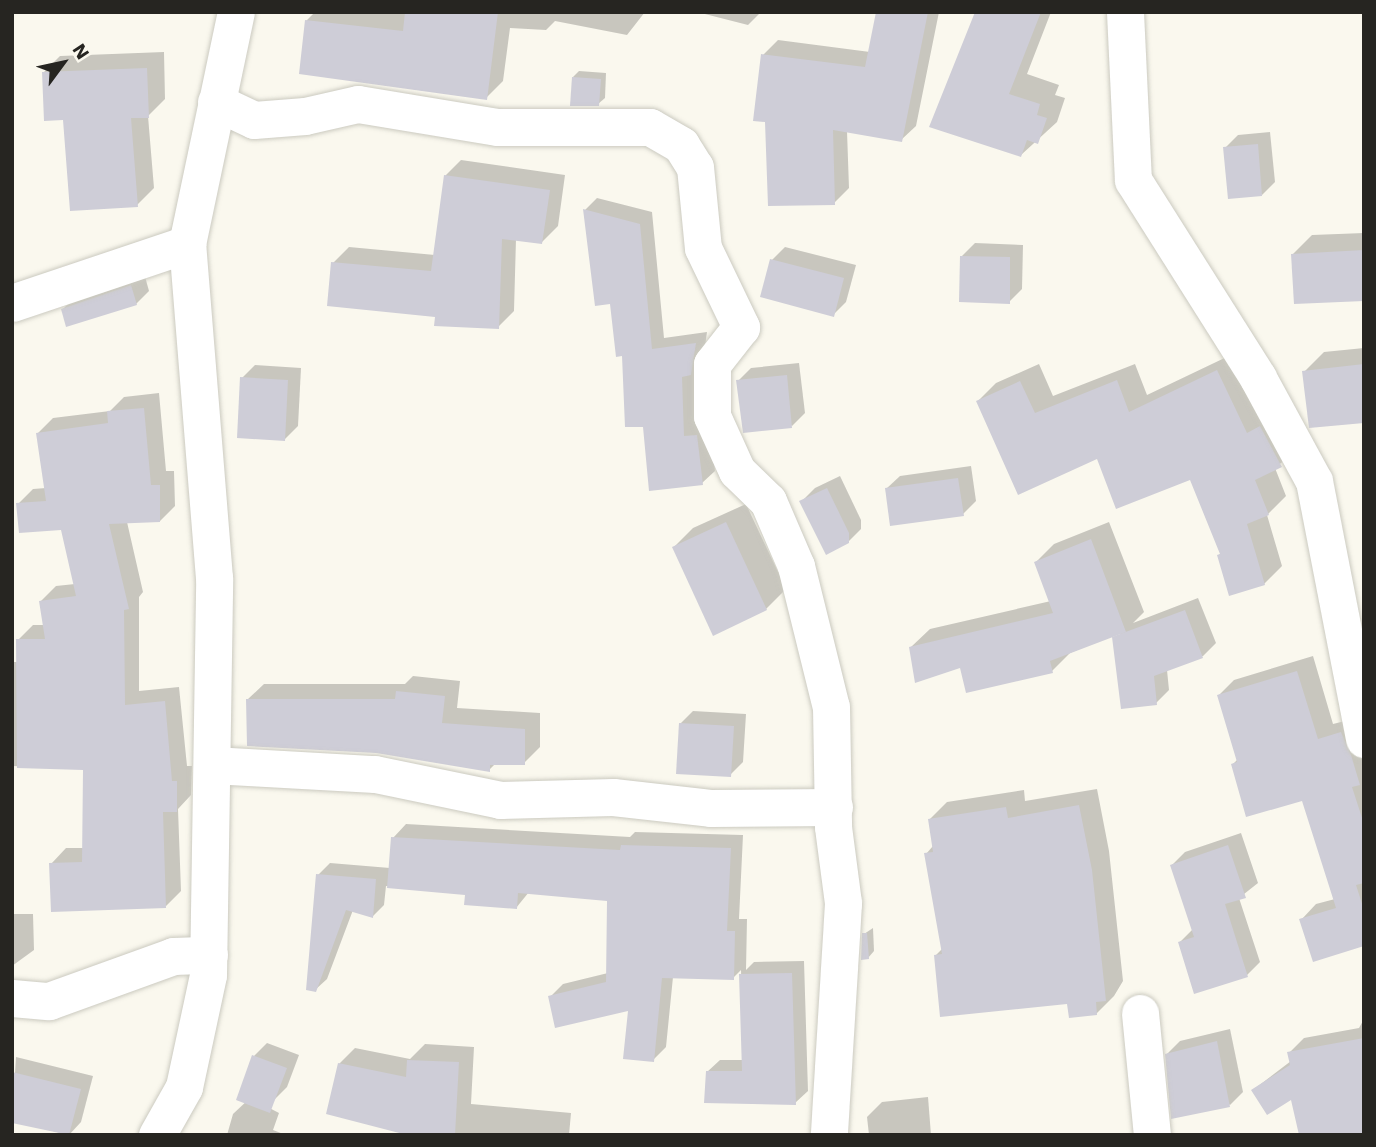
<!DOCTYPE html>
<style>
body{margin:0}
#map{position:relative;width:1376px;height:1147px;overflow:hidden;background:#faf8ee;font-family:"Work Sans",sans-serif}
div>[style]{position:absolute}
.shadow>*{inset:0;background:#0003}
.building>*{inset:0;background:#cecdd7}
.roads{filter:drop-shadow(0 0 2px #cbcac0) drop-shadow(0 0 2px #cbcac0)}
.street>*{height:37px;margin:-18.5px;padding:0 18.5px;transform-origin:18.5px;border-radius:18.5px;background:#fff}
span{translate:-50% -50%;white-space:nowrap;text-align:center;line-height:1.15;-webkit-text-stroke:5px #faf8ee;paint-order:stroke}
.frame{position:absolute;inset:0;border:14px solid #262521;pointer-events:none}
.north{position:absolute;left:28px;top:28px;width:70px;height:70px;-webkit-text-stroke:5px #faf8ee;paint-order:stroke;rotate:57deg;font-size:19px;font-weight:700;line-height:28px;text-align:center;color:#262521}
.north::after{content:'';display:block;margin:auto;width:24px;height:32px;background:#262521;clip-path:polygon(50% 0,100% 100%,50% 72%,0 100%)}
</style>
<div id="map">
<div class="shadow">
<i style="clip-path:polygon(315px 12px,399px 12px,477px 21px,478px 12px,645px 12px,627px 35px,555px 21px,546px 30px,510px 28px,503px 81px,486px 98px,306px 21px)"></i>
<i style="clip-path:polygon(697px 12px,761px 12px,748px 25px)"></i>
<i style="clip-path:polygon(878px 12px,939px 12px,916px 126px,901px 140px,847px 131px,849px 188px,834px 203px,763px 55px,778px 40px,870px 52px)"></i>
<i style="clip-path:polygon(977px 12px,1051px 12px,1027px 74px,1059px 85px,1055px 95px,1065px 98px,1057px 122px,1021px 155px)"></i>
<i style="clip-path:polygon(164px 52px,165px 99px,148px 116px,154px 188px,137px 205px,44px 72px,60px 56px)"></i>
<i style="clip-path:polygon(579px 71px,606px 73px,605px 98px,598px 104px,573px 77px)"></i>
<i style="clip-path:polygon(1270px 132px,1275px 182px,1262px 195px,1225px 148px,1238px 135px)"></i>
<i style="clip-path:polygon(461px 160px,565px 175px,558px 226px,542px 242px,516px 239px,514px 311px,498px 327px,436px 316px,333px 263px,349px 247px,435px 255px,445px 176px)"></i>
<i style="clip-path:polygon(597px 198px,652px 212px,664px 338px,707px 332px,703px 361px,715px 471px,702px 483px,644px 425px,585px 210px)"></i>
<i style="clip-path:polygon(1364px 233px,1364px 299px,1293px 254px,1312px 235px)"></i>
<i style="clip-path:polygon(975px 243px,1023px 245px,1022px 289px,1009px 302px,962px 256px)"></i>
<i style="clip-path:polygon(785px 247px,856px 265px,846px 302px,833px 315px,772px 260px)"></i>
<i style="clip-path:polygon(144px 273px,149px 291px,136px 304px,63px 309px,76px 296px)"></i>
<i style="clip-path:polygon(1364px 348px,1364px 421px,1304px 372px,1324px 352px)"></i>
<i style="clip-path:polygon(1235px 353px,1299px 448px,1275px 468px,1286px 496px,1267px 515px,1282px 566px,1264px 584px,1219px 555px,1221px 553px,1191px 478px,1098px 457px,978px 401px,996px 383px,1039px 364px,1053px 396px,1135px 364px,1147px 395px)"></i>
<i style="clip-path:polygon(799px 363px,805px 413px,792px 426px,738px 381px,751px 368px)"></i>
<i style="clip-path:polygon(255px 365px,301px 368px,298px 426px,285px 439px,242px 378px)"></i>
<i style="clip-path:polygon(159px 393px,166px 471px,174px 471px,175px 506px,160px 521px,127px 522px,143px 592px,139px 597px,139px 691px,179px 687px,187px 766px,192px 766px,191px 795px,178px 809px,181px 891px,166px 906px,51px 864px,66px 848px,84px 848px,84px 769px,12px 766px,12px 662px,18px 662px,18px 640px,33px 625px,44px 625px,40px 602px,56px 586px,75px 584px,63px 528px,18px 504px,33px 489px,46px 488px,38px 433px,53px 418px,110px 411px,124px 397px)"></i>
<i style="clip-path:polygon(971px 466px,976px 501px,963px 514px,886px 489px,900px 476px)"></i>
<i style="clip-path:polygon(840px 476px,861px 520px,861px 529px,848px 542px,802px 501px,815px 488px)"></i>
<i style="clip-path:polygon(746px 504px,786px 589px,766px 609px,674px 547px,693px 528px)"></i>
<i style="clip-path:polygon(1109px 522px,1144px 612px,1133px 623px,1198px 598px,1216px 643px,1203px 656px,1167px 670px,1169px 690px,1156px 703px,1120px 632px,1070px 653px,1052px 671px,961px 666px,911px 647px,930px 629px,1051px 601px,1036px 562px,1054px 544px)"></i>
<i style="clip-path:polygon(1313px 656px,1333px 724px,1357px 718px,1364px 733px,1364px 945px,1301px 920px,1316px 904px,1335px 899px,1303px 799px,1233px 764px,1238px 759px,1219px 695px,1234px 680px)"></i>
<i style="clip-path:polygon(413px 676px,460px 681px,457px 708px,540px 713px,540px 747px,524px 763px,496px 763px,489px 770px,248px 699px,264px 684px,405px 684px)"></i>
<i style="clip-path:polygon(693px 711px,746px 714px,743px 762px,730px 775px,680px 724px)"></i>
<i style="clip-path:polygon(1097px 789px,1109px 851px,1123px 981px,1114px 996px,1096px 1014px,935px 956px,942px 949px,926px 854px,933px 846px,929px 820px,947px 802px,1024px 790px,1025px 801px)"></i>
<i style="clip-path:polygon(406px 824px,630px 837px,635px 832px,743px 835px,739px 919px,747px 919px,746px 970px,754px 962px,804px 961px,808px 1091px,795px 1103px,707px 1072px,720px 1060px,743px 1060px,741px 970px,733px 978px,673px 977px,666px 1047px,653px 1060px,630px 1009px,550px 997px,563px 984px,608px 973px,609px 899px,529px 892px,516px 908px,467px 893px,386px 886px,384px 905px,373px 916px,353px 910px,327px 979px,315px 990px,318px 875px,330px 863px,390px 868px,393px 838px)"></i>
<i style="clip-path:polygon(1241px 833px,1258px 883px,1239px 898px,1260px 962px,1247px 975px,1180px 942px,1193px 929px,1172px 865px,1185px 852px)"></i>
<i style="clip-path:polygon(12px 914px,33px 914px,34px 950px,12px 966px)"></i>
<i style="clip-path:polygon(873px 928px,874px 951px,868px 958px,864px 934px)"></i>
<i style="clip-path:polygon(1364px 1019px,1364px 1135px,1292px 1097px,1253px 1090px,1291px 1061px,1289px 1053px,1304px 1038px,1359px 1028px)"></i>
<i style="clip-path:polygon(1230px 1029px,1243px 1092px,1230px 1105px,1167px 1054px,1180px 1041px)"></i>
<i style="clip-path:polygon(267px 1043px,299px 1055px,287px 1087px,274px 1100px,254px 1056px)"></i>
<i style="clip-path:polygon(425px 1044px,474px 1047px,471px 1104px,571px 1113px,569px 1135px,405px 1135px,339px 1064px,355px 1048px,410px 1059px)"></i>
<i style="clip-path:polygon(16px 1057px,93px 1076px,81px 1122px,69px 1135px,12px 1121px)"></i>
<i style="clip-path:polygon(928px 1097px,931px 1135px,869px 1135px,867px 1117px,882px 1102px)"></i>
<i style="clip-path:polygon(250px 1098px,279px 1113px,273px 1130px,286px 1135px,227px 1135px,233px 1114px)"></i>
</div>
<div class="building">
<i style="clip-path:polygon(405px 12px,498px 12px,487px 100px,299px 74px,305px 20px,403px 31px)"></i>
<i style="clip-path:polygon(876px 12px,928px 12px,902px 142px,833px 130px,835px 205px,768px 206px,765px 122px,753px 121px,761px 54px,865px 67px)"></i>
<i style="clip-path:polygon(975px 12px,1041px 12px,1009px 94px,1040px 104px,1037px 115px,1047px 118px,1038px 144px,1027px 140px,1021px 157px,929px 127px)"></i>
<i style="clip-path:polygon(147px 68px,149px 118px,131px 118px,138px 207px,70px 211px,63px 120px,44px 121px,42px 72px)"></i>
<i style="clip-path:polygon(572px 77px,601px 79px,599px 106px,570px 106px)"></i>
<i style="clip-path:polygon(1258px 144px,1262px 196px,1228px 199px,1223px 147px)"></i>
<i style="clip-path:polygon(444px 175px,550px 190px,542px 244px,502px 239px,499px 329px,434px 326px,435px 317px,327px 306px,331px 262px,431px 271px)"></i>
<i style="clip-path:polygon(583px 209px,640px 224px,652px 349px,696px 343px,691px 375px,682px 377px,684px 436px,697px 435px,703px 485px,649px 491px,643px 427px,625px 427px,622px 356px,616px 357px,610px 304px,595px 306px)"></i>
<i style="clip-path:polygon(1364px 250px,1364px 301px,1294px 304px,1291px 254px)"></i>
<i style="clip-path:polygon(960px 256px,1010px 257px,1010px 304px,959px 302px)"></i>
<i style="clip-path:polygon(770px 259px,844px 278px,834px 317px,760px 297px)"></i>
<i style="clip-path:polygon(131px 285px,137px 305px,66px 327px,61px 309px)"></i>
<i style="clip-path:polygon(1364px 364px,1364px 423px,1309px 428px,1302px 371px)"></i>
<i style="clip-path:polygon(1217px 370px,1247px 433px,1260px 426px,1282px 467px,1255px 480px,1269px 515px,1247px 524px,1265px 585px,1229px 596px,1217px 555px,1220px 554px,1190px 480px,1116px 509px,1097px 459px,1018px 495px,976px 401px,1020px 381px,1035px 413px,1117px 380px,1129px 412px)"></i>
<i style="clip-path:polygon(787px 375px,792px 428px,743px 433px,736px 380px)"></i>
<i style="clip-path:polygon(240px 377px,288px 380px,285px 441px,237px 438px)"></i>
<i style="clip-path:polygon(144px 408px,151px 485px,160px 485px,160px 522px,109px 524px,129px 609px,124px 610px,125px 705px,165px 701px,172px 781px,177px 781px,177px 812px,163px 812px,166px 908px,51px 912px,49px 863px,82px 862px,83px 770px,17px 768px,16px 639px,45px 639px,39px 601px,76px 596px,61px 530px,19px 533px,16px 503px,46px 501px,36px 433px,108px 423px,107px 411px)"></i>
<i style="clip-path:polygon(958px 478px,964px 516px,890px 526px,885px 488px)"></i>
<i style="clip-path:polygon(827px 488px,849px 533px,849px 543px,826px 555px,799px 501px)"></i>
<i style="clip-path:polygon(726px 522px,767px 610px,713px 636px,672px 547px)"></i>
<i style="clip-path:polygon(1091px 539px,1126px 632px,1050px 661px,1053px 673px,966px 693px,960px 668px,915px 683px,909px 647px,1053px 613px,1034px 562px)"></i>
<i style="clip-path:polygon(1185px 610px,1203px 658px,1154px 676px,1157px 705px,1121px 709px,1112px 637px)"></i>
<i style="clip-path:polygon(1297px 671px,1318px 739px,1341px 732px,1351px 755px,1360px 785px,1352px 787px,1364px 824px,1364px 883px,1356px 885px,1364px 910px,1364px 946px,1313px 962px,1299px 919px,1336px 908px,1302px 801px,1246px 817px,1231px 764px,1237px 762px,1217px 695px)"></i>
<i style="clip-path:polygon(396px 691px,445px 696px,442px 723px,525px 729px,525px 765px,490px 765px,490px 772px,376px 753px,247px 746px,246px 699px,395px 699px)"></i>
<i style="clip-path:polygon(679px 723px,734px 726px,731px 777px,676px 774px)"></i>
<i style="clip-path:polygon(1079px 805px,1092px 870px,1106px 1001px,1096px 1002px,1097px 1015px,1069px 1018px,1067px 1004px,940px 1017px,934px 955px,942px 954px,924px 853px,933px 852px,928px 819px,1006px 807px,1008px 818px)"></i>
<i style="clip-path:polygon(391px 837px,620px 850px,621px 845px,731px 848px,727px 931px,735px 931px,734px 980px,662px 978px,654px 1062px,623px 1059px,628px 1011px,555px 1028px,548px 996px,606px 982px,607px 901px,518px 893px,517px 909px,464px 905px,465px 895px,387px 888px)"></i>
<i style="clip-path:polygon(1228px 845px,1246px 898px,1225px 904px,1248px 977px,1194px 994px,1178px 942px,1194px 937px,1170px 865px)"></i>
<i style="clip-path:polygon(316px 874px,376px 879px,373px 918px,346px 910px,316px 992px,306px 990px)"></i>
<i style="clip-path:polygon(862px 933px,867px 933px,869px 959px,861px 960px)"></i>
<i style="clip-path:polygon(792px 973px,796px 1105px,704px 1103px,706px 1071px,742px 1071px,739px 974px)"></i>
<i style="clip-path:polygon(1364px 1038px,1364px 1135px,1299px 1135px,1291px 1100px,1267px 1115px,1251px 1090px,1290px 1065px,1287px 1052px)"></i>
<i style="clip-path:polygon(1217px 1041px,1230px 1107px,1171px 1119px,1165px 1054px)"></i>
<i style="clip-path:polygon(252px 1055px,287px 1068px,270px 1113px,236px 1100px)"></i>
<i style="clip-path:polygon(407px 1060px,459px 1062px,455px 1135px,407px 1135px,326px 1114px,338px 1063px,406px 1077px)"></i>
<i style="clip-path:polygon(12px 1072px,81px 1089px,69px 1135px,12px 1123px)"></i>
</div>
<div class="roads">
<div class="street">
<i style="left:1125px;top:12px;width:168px;rotate:87.3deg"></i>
<i style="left:1133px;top:180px;width:234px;rotate:57.7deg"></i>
<i style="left:1258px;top:378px;width:117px;rotate:61.5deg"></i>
<i style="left:1314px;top:481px;width:263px;rotate:79deg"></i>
<i style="left:216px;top:102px;width:42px;rotate:25.3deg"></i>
<i style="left:254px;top:120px;width:51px;rotate:-4.5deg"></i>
<i style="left:305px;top:116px;width:54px;rotate:-12.8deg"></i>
<i style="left:358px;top:104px;width:141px;rotate:9.4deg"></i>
<i style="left:497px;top:127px;width:153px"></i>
<i style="left:650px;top:127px;width:36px;rotate:30deg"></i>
<i style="left:681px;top:145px;width:26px;rotate:58deg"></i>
<i style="left:695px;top:167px;width:81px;rotate:84.4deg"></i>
<i style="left:703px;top:248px;width:88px;rotate:64.3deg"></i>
<i style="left:741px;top:327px;width:47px;rotate:128.1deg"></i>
<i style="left:712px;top:364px;width:52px;rotate:90deg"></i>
<i style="left:712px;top:416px;width:60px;rotate:65.6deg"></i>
<i style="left:737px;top:471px;width:43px;rotate:44.1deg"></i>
<i style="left:768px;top:501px;width:71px;rotate:66.7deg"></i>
<i style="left:796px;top:566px;width:145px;rotate:76.1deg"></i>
<i style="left:831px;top:707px;width:120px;rotate:89deg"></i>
<i style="left:833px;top:827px;width:77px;rotate:82.5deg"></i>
<i style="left:843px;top:903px;width:232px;rotate:93.5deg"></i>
<i style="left:12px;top:303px;width:185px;rotate:-18.6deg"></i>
<i style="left:212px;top:765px;width:163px;rotate:3.2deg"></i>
<i style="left:375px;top:774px;width:128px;rotate:11.7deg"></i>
<i style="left:500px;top:800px;width:113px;rotate:-1.5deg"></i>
<i style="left:613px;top:797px;width:99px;rotate:6.4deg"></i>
<i style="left:711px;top:808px;width:123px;rotate:-0.5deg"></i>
<i style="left:12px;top:998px;width:37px;rotate:5deg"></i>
<i style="left:49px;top:1001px;width:132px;rotate:-19.9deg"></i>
<i style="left:173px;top:956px;width:36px;rotate:-2deg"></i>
<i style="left:1140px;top:1013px;width:123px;rotate:84.4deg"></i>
<i style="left:157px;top:1135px;width:55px;rotate:-60.6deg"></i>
<i style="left:184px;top:1087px;width:115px;rotate:-77.9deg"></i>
<i style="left:208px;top:975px;width:397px;rotate:-89.1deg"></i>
<i style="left:214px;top:578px;width:335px;rotate:-94.6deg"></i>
<i style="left:187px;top:244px;width:237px;rotate:-78.1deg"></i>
</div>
</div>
<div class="frame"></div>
<div class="north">N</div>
</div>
